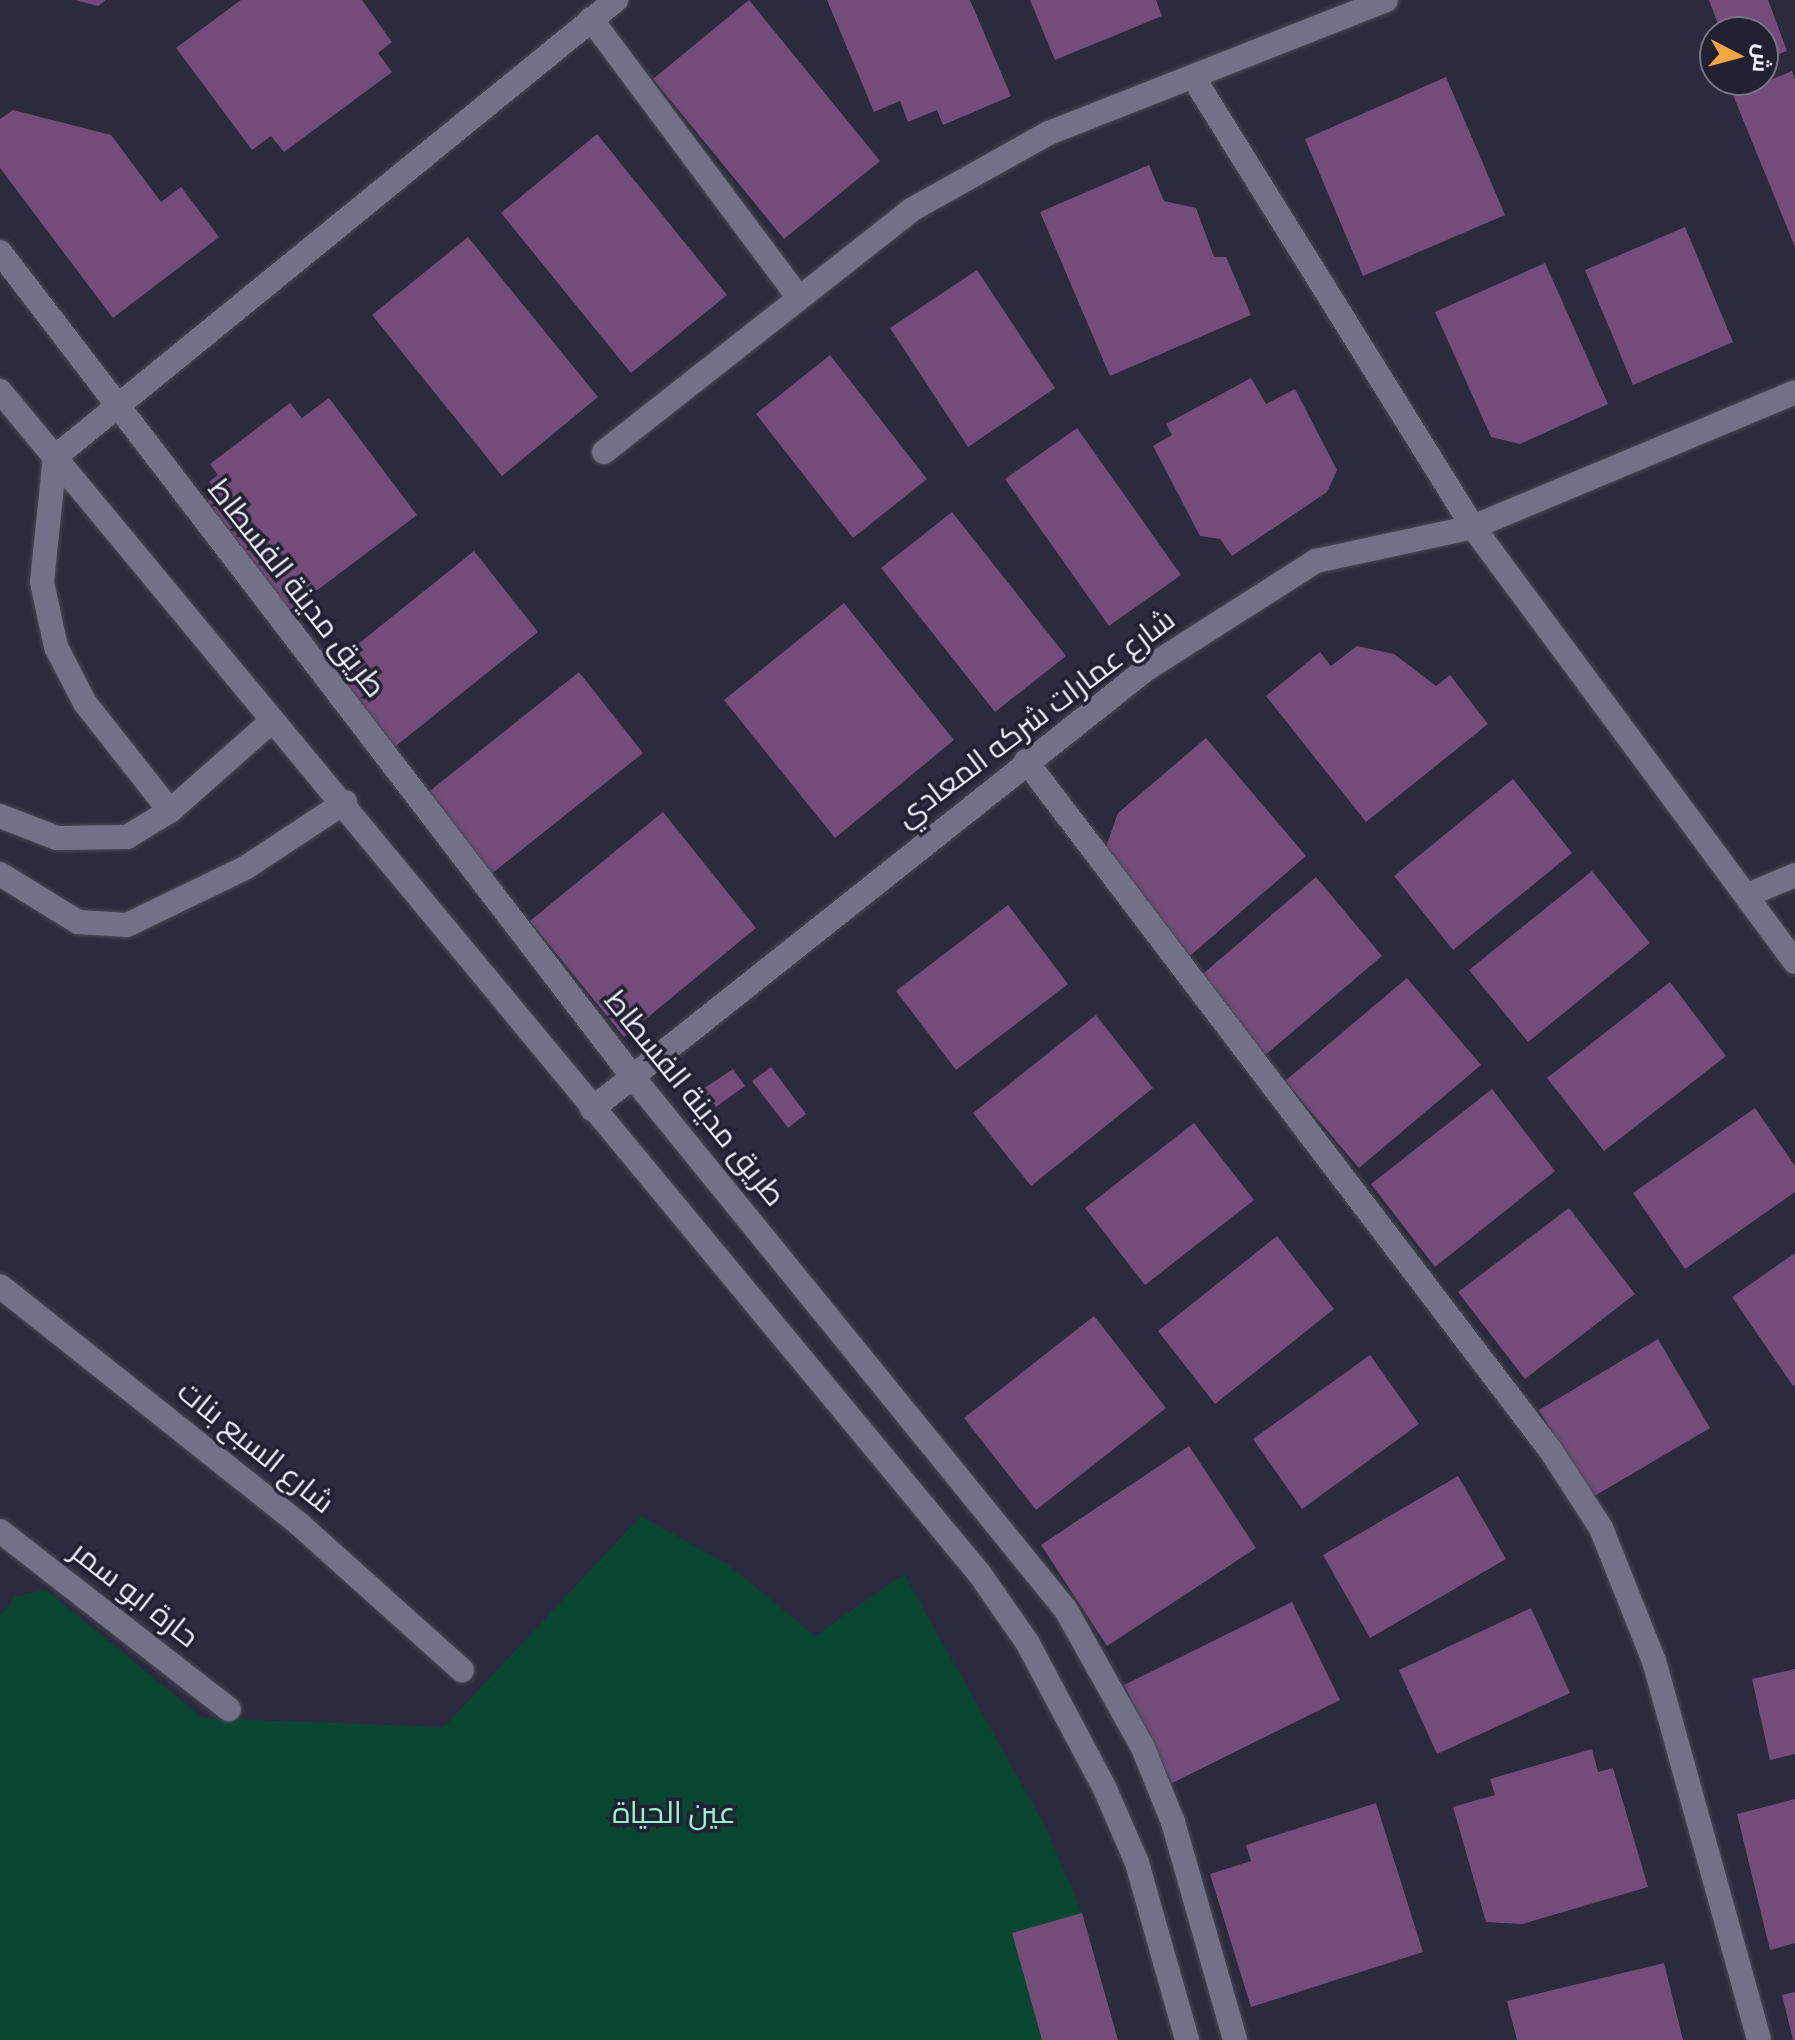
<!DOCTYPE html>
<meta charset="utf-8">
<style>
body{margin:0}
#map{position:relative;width:1795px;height:2040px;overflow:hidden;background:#2c2a3e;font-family:Signika,Cairo,sans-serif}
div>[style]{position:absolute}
.green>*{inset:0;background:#094632}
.building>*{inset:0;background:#734d78}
.roads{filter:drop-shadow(0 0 2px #4a4858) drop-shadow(0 0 2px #4a4858)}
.minor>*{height:24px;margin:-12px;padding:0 12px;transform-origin:12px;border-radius:12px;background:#727188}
span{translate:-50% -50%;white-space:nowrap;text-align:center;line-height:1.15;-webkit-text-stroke:7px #222134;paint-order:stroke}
.street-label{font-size:30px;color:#f1f0fd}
.park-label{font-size:30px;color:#96f8ce}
.north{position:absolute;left:1699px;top:16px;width:80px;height:80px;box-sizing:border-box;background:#222134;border:2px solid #757484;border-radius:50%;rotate:96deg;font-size:22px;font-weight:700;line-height:32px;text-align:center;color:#f1f0fd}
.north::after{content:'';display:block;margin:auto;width:28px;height:36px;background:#f2a541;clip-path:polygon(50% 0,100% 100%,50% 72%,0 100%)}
</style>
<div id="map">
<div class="green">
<i style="clip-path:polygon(641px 1516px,730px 1566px,815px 1636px,904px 1574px,1045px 1826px,1082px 1913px,1118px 2040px,0 2040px,0 1616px,15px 1597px,45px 1589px,203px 1718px,444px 1727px)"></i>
</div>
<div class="building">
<i style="clip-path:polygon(75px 0,106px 0,98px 6px)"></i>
<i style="clip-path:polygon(241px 0,362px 0,392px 42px,378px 53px,392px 72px,284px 152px,271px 136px,252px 150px,176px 48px)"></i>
<i style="clip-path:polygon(749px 0,880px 161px,784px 239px,653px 79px)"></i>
<i style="clip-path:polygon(827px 0,970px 0,1011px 96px,943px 125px,937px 110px,908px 122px,900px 101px,874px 112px)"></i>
<i style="clip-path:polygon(1030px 0,1156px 0,1162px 16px,1055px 60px)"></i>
<i style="clip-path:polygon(1709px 0,1768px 0,1787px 51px,1763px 60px,1763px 32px,1721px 32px)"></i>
<i style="clip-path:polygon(1792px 71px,1795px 80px,1795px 247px,1733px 95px)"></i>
<i style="clip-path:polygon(1446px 77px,1505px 215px,1363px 276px,1305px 139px)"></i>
<i style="clip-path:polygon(13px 110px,111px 135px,161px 202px,181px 187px,219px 237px,113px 318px,0 168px,0 119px)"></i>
<i style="clip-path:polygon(597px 134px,727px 295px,631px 373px,501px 213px)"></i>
<i style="clip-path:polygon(1149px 165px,1164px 201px,1196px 208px,1214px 257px,1226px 257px,1251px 315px,1110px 376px,1040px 212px)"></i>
<i style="clip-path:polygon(1685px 227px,1733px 342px,1633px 385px,1585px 270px)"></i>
<i style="clip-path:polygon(468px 237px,598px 397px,502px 476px,372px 315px)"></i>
<i style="clip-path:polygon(1545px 263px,1608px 404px,1520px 444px,1491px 437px,1435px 312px)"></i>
<i style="clip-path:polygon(977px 270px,1055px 388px,968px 447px,890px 328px)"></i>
<i style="clip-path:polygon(830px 355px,927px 479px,853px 538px,756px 414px)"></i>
<i style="clip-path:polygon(1251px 378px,1266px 404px,1295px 389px,1337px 470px,1327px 492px,1232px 556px,1220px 539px,1200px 536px,1153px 446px,1172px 435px,1166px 424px)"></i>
<i style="clip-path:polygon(329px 398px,417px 515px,287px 613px,204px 504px,218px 494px,209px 482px,218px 475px,210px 464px,290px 403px,302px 418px)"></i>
<i style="clip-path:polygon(1077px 428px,1181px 575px,1109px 626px,1005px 479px)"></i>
<i style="clip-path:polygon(952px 512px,1066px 656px,995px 712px,881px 568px)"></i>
<i style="clip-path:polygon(474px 551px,538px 632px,386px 754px,322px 673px)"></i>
<i style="clip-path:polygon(844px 603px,954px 740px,835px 838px,724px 700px)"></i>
<i style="clip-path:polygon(1357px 646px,1394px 654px,1436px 686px,1450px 675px,1488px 724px,1366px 822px,1266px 696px,1320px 652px,1331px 666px)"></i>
<i style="clip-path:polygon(579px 672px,643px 753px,490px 875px,426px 794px)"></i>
<i style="clip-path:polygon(1206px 738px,1306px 856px,1185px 960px,1101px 861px,1118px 813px)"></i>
<i style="clip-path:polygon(1513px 779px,1572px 853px,1453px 950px,1394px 876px)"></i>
<i style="clip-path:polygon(663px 812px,756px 928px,624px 1037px,530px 921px)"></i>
<i style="clip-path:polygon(1592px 871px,1650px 943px,1528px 1042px,1469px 970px)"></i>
<i style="clip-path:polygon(1316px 877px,1382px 956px,1264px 1056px,1198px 978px)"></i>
<i style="clip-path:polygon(1008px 905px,1068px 984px,956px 1070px,896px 991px)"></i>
<i style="clip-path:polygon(1407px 978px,1481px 1065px,1359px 1168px,1285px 1081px)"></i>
<i style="clip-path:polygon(1670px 982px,1726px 1056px,1604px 1151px,1547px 1078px)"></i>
<i style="clip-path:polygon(1096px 1015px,1153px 1088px,1031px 1186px,973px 1113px)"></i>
<i style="clip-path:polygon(771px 1067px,806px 1114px,788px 1128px,752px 1081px)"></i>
<i style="clip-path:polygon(733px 1069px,745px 1086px,716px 1107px,703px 1089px)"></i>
<i style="clip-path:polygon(1492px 1089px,1555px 1171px,1435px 1267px,1371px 1184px)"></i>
<i style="clip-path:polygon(1755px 1108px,1795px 1166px,1795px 1192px,1685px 1269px,1633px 1193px)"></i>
<i style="clip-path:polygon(1194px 1123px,1254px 1200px,1145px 1285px,1085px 1208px)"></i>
<i style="clip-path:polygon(1569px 1208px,1635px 1294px,1525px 1379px,1458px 1292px)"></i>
<i style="clip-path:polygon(1277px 1236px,1334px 1309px,1215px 1404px,1158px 1331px)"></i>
<i style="clip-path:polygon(1795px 1253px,1795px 1385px,1793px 1386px,1732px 1297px)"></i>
<i style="clip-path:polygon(1094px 1316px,1166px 1408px,1036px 1510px,964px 1418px)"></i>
<i style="clip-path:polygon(1658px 1339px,1710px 1428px,1591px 1498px,1539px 1410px)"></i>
<i style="clip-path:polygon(1370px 1355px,1419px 1424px,1302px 1509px,1253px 1439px)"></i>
<i style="clip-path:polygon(1189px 1446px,1256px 1548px,1107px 1646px,1041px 1545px)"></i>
<i style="clip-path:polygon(1458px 1476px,1506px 1559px,1370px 1638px,1323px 1555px)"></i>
<i style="clip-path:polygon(1292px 1602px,1340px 1700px,1172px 1783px,1124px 1685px)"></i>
<i style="clip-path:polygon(1531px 1608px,1570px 1693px,1437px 1754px,1399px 1670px)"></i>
<i style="clip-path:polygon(1795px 1669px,1795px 1754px,1770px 1760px,1752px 1679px)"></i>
<i style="clip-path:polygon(1592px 1749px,1598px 1772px,1613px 1768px,1648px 1887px,1522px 1924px,1486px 1922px,1453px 1807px,1495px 1795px,1490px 1779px)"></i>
<i style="clip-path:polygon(1795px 1799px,1795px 1943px,1770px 1950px,1737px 1814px)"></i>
<i style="clip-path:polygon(1376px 1803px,1423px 1952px,1251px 2007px,1210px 1874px,1251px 1861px,1246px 1845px)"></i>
<i style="clip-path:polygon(1082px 1913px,1118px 2040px,1042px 2040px,1012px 1933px)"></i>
<i style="clip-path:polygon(1664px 1963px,1683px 2040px,1517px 2040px,1507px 2001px)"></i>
<i style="clip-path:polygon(1795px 1992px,1795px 2040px,1793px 2040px,1782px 1995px)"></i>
</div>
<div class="roads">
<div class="minor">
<i style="left:591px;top:19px;width:344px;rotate:53.3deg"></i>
<i style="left:1193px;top:77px;width:530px;rotate:58.11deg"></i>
<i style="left:1473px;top:527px;width:541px;rotate:53.49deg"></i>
<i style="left:0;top:252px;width:1038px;rotate:52.51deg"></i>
<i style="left:632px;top:1076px;width:688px;rotate:50.9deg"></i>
<i style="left:1066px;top:1610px;width:158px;rotate:60.8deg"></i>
<i style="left:1143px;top:1748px;width:80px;rotate:67.9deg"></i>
<i style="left:1173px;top:1822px;width:227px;rotate:74.1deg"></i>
<i style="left:0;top:391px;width:1535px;rotate:50.37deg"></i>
<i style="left:979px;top:1573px;width:84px;rotate:55.2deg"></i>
<i style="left:1027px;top:1642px;width:166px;rotate:62deg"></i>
<i style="left:1105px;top:1789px;width:81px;rotate:66.6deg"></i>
<i style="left:1137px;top:1863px;width:184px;rotate:74.2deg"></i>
<i style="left:604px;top:452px;width:391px;rotate:-38.2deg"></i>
<i style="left:911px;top:210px;width:158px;rotate:-29.2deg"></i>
<i style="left:1049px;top:133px;width:362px;rotate:-21.5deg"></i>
<i style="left:1026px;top:761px;width:867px;rotate:52.73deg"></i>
<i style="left:1551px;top:1451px;width:92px;rotate:57deg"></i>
<i style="left:1601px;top:1528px;width:143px;rotate:68.3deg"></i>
<i style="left:1654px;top:1661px;width:393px;rotate:74.5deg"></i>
<i style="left:170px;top:811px;width:137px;rotate:-128.2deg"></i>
<i style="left:85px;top:703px;width:63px;rotate:-117.4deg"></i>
<i style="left:56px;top:647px;width:66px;rotate:-102.2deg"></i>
<i style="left:42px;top:582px;width:126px;rotate:-84.1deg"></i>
<i style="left:55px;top:457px;width:724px;rotate:-39.17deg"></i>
<i style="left:0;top:816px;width:61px;rotate:21.1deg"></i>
<i style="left:57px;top:838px;width:70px;rotate:-0.8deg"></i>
<i style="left:127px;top:837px;width:50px;rotate:-31.2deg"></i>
<i style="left:170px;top:811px;width:137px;rotate:-41.5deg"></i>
<i style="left:0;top:874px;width:92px;rotate:31.6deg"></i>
<i style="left:78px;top:922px;width:49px;rotate:3.5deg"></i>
<i style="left:127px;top:925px;width:131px;rotate:-25.8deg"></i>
<i style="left:245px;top:868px;width:120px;rotate:-33.4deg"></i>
<i style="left:1750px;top:894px;width:49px;rotate:-22.9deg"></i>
<i style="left:592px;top:1109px;width:706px;rotate:-38.44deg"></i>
<i style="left:1145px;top:670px;width:203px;rotate:-32.5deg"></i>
<i style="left:1316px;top:561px;width:161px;rotate:-12.2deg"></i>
<i style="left:1473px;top:527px;width:349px;rotate:-22.7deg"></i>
<i style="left:0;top:1286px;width:382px;rotate:38.5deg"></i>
<i style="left:299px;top:1524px;width:219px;rotate:41.9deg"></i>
<i style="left:0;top:1531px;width:290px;rotate:37.9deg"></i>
</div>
</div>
<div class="street-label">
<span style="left:296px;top:589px;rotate:52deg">طريق مدينة الفسطاط</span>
<span style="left:1036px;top:719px;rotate:-37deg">شارع عمارات شركه المعادي</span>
<span style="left:694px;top:1099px;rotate:51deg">طريق مدينة الفسطاط</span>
<span style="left:255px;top:1448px;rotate:39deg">شارع السبع بنات</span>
<span style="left:134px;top:1595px;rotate:38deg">حارة ابو سمر</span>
</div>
<div class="park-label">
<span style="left:674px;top:1814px">عين الحياة</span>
</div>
<div class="north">ش</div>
</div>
